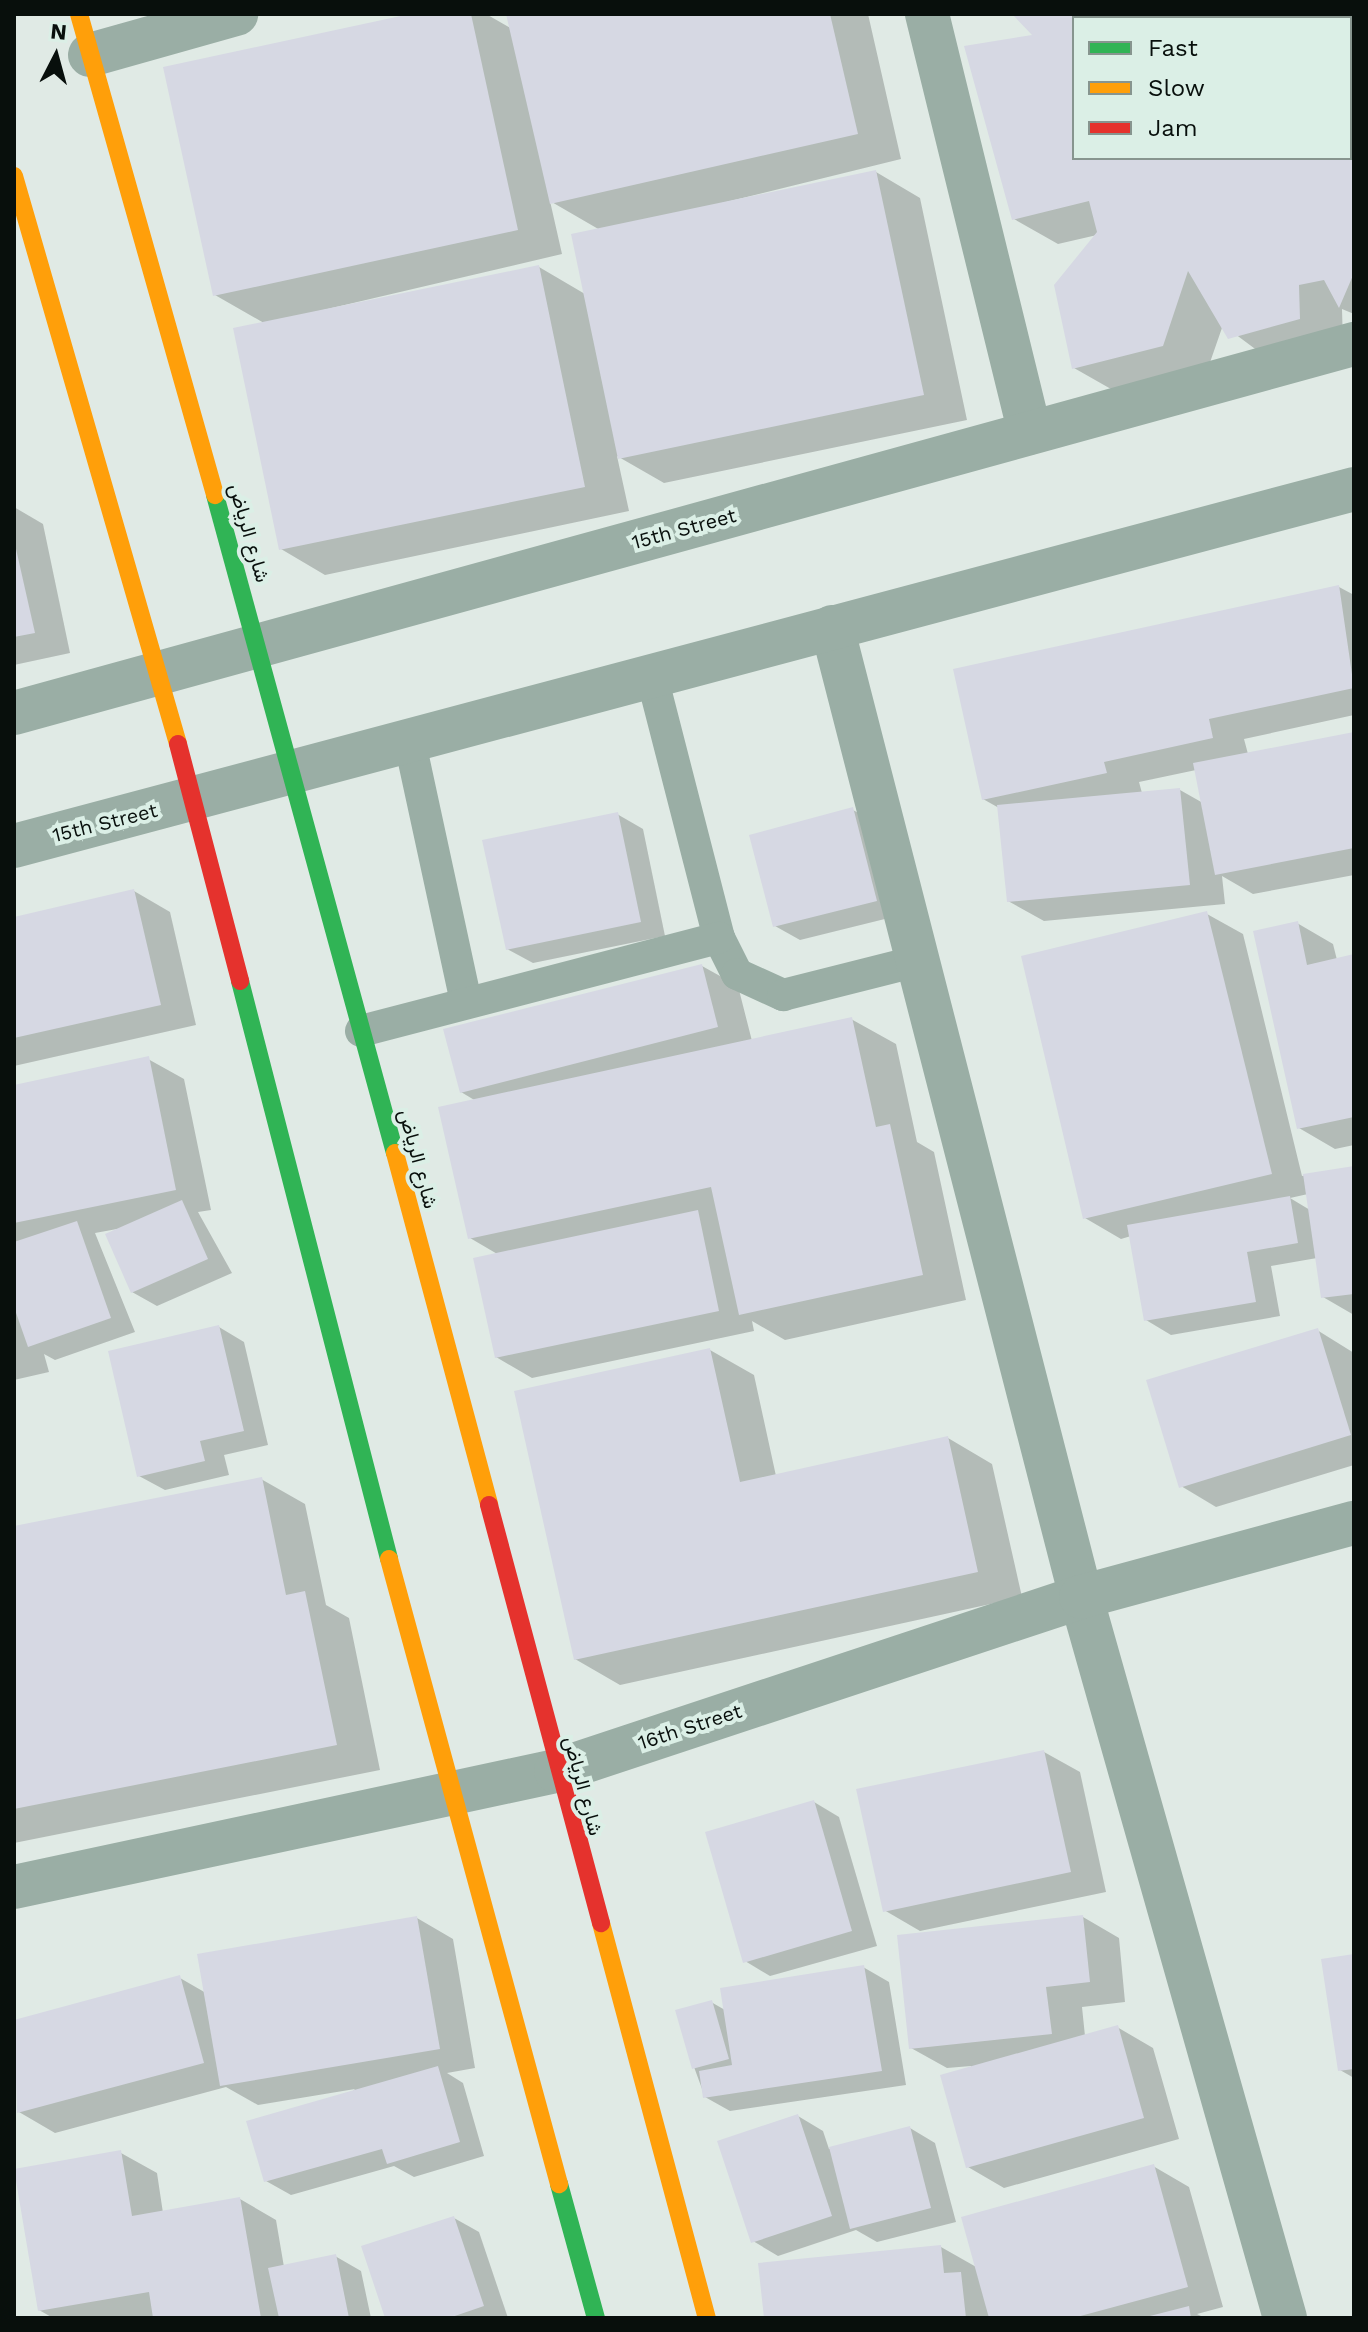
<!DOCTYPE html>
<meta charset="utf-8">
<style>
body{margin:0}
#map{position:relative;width:1368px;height:2332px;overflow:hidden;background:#e0eae5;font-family:"Work Sans",Vazirmatn,sans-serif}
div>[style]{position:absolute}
.shadow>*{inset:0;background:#0003}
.building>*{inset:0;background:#d6d8e3}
.lane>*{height:32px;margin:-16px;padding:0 16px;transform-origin:16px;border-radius:16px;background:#9aaea5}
.street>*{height:44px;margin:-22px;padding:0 22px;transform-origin:22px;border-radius:22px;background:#9aaea5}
.fast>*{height:18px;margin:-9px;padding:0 9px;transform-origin:9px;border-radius:9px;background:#30b455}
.slow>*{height:18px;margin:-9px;padding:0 9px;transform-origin:9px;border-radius:9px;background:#ff9f0a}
.jam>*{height:18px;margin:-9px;padding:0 9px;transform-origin:9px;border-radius:9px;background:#e5322d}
span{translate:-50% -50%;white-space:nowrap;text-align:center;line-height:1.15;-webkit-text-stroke:8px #dbefe6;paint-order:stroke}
.street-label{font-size:20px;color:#080f0c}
.frame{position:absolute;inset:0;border:16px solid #080f0c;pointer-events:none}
.legend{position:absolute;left:1072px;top:16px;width:280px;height:144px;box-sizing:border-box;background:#dbefe6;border:2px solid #87958f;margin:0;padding:10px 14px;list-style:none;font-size:24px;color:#080f0c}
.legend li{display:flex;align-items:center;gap:16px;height:40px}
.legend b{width:40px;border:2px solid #87958f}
.north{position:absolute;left:16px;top:16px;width:80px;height:80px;-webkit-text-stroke:6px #dbefe6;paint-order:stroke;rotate:6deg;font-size:22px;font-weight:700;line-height:32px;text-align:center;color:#080f0c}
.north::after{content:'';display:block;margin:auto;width:28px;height:36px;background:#080f0c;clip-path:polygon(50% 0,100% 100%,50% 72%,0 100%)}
</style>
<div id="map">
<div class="shadow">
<i style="clip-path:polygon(evenodd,419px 14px,486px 14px,512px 29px,508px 14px,868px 14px,901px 159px,669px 216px,876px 172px,920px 198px,967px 420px,664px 483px,617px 456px,629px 511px,325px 575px,281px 549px,264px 323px,215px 295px,419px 14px,550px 201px,600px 230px,585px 294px,539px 267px,272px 322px,562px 254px,550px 201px)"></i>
<i style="clip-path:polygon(evenodd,1015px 14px,1354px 14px,1354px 314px,1342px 309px,1343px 344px,1274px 363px,1223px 325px,1207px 371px,1118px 393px,1074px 368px,1097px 235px,1058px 244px,1014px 219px,1036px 36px,1015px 14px,1074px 18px,1350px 18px,1350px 158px,1074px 158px,1074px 18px)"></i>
<i style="clip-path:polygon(14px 507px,43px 524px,70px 653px,14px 665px)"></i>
<i style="clip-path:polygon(evenodd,1339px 587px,1354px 595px,1354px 715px,1244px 739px,1248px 754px,1354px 734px,1354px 875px,1253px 894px,1222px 876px,1225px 904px,1044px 921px,1008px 901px,999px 808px,983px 799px,1339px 587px,1196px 770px,1203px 803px,1180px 790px,1142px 793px,1139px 782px,1196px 770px)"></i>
<i style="clip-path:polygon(853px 810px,878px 824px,901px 915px,800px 940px,775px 926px)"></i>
<i style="clip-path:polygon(617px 814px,643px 829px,665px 936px,533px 963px,507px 949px)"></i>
<i style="clip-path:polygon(134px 891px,170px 912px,196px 1025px,14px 1066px,14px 920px)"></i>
<i style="clip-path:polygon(evenodd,1207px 914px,1243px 934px,1302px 1176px,1354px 1168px,1354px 1315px,1323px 1297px,1317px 1258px,1271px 1266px,1280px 1316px,1171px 1335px,1146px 1320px,1131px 1236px,1121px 1239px,1085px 1218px,1207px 914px,1308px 1194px,1310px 1210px,1290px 1198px,1308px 1194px)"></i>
<i style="clip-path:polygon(1297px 923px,1333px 944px,1337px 960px,1354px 956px,1354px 1145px,1335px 1149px,1299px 1128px)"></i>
<i style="clip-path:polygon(702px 966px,738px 986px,752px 1041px,851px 1019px,896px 1044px,917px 1142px,934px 1152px,966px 1300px,785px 1340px,752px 1321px,754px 1331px,532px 1378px,496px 1357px,499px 1255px,470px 1238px,476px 1101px,461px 1092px)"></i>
<i style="clip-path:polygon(148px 1059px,184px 1079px,211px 1210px,198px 1212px,232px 1273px,157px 1306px,132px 1292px,117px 1229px,95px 1233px,135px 1332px,55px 1360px,44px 1354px,49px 1372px,14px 1380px,14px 1087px)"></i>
<i style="clip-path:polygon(219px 1327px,244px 1342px,268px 1445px,224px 1455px,229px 1475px,165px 1490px,139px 1476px)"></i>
<i style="clip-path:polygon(1317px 1330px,1354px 1353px,1354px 1465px,1216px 1507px,1181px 1486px)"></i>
<i style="clip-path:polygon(710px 1350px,754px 1375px,776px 1476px,948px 1438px,992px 1464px,1022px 1597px,620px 1685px,575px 1659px)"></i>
<i style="clip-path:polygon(261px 1479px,305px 1504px,326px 1605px,349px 1618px,380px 1770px,14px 1843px,14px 1528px)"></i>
<i style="clip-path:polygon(1044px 1752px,1080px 1772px,1106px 1892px,920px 1931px,884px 1910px)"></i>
<i style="clip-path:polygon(814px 1802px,839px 1817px,877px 1946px,770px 1976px,745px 1961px)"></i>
<i style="clip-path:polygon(1083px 1917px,1119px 1938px,1125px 2002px,1082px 2007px,1085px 2036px,1117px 2027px,1153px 2048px,1179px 2139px,1004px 2188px,968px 2167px,971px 2066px,947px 2068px,911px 2048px)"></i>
<i style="clip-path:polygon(417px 1918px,453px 1939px,475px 2068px,447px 2073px,463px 2083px,484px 2156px,414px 2177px,394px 2166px,291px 2195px,266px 2181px,355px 2089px,258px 2105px,226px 2087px,55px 2133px,19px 2112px,14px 2022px,180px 1978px,206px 1993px)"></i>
<i style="clip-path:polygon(1354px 1956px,1354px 2078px,1340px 2070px)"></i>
<i style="clip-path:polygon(863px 1967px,889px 1982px,906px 2085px,730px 2111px,705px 2097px,694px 2067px,711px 2002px,725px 2010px)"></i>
<i style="clip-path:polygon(798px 2116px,823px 2131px,829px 2149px,910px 2128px,935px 2143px,956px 2222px,877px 2242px,856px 2230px,778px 2256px,753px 2241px)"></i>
<i style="clip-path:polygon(121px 2153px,157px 2173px,163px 2213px,240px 2199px,276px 2220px,284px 2267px,335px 2256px,361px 2271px,371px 2318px,53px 2318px,39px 2310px)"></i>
<i style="clip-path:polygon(1153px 2166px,1189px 2187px,1223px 2307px,1197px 2314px,1205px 2318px,766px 2318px,941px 2247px,978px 2268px)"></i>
<i style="clip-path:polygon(454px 2218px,479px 2232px,508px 2318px,387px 2318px)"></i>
</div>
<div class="building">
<i style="clip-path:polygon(410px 14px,471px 14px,518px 230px,213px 296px,163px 67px)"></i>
<i style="clip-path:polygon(506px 14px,830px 14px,858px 134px,550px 204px)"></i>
<i style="clip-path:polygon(evenodd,1012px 14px,1354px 14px,1354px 273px,1339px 308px,1324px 280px,1299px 285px,1300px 319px,1228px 339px,1188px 271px,1163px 346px,1072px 369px,1054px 285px,1097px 232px,1089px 201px,1012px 220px,964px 46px,1032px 35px,1012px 14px,1074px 18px,1350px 18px,1350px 158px,1074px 158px,1074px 18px)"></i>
<i style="clip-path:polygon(876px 170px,924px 395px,618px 459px,571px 234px)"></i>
<i style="clip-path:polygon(539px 265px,585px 487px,279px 550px,233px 328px)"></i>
<i style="clip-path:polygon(14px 540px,35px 633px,14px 637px)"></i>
<i style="clip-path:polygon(1339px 585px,1354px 688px,1209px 719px,1213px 738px,1104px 762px,1107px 773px,982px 800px,953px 669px)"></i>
<i style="clip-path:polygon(1354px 732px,1354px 848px,1215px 875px,1193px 763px)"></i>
<i style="clip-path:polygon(1180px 788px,1190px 885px,1007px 902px,997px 805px)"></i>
<i style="clip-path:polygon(853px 807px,877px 901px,773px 927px,749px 835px)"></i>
<i style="clip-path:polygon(618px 812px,641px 922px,506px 950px,482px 840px)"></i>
<i style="clip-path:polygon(134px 889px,161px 1005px,14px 1038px,14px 917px)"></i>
<i style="clip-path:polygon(1207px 911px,1272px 1174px,1083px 1219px,1021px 956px)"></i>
<i style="clip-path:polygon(1298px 921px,1307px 965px,1354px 954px,1354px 1117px,1297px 1129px,1253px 931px)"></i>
<i style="clip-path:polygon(702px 964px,718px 1027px,460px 1093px,443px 1029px)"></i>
<i style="clip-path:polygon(852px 1017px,876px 1127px,890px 1124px,923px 1275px,739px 1315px,711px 1187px,468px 1239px,438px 1107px)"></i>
<i style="clip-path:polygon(149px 1056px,176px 1190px,14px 1223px,14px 1085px)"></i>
<i style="clip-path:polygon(1354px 1166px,1354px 1294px,1321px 1298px,1303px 1174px)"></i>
<i style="clip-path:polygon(1290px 1196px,1298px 1243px,1247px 1252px,1256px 1302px,1144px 1321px,1127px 1225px)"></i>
<i style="clip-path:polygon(182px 1200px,208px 1259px,131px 1293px,105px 1234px)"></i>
<i style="clip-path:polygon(698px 1210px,719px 1311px,495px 1358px,473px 1258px)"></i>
<i style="clip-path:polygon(77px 1221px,111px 1318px,28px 1347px,14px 1307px,14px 1242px)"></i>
<i style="clip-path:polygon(219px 1325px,244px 1431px,200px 1441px,205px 1461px,137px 1477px,108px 1351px)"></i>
<i style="clip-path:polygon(1318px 1328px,1351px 1435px,1179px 1488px,1146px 1380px)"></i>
<i style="clip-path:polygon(710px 1348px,740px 1482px,948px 1436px,978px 1572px,574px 1660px,514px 1391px)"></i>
<i style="clip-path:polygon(262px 1477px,286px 1595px,305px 1591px,337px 1745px,14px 1809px,14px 1526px)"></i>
<i style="clip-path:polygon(1044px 1750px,1071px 1872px,883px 1912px,856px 1789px)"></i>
<i style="clip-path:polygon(814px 1800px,852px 1931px,743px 1963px,705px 1832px)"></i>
<i style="clip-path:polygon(1083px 1915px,1090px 1982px,1046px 1987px,1052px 2034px,909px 2049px,897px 1935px)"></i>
<i style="clip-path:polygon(417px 1916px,440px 2049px,220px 2086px,197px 1954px)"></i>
<i style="clip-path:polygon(1354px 1954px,1354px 2069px,1338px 2071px,1321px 1959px)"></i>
<i style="clip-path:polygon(864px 1965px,882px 2071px,703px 2098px,699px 2071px,732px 2065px,720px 1988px)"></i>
<i style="clip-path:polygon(180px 1975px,204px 2063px,17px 2113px,14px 2020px)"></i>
<i style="clip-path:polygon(712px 2000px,729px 2059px,692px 2069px,675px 2010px)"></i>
<i style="clip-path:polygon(1118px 2025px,1144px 2118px,966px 2168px,940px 2075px)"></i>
<i style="clip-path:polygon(438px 2066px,460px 2142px,387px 2164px,382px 2149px,264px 2182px,246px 2121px)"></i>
<i style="clip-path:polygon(798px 2114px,832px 2216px,751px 2243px,717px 2141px)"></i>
<i style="clip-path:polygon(910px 2126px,931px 2208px,850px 2229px,829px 2147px)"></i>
<i style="clip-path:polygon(121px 2150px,132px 2216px,240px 2197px,261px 2318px,153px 2318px,149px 2292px,38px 2311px,14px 2169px)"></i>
<i style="clip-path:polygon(1154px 2164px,1188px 2287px,1073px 2318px,989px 2318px,961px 2217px)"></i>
<i style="clip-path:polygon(454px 2216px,484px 2306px,449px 2318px,385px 2318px,361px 2246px)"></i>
<i style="clip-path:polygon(941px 2245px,944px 2273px,961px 2272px,966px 2318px,764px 2318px,758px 2263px)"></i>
<i style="clip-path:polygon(336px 2254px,349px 2318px,279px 2318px,268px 2268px)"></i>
<i style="clip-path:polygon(1189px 2306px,1191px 2318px,1146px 2318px,1146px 2317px)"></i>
</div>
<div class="lane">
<i style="left:652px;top:677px;width:269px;rotate:75.6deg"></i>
<i style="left:719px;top:938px;width:40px;rotate:63.4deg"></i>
<i style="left:737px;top:974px;width:51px;rotate:24.5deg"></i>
<i style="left:783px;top:995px;width:138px;rotate:-14.2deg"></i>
<i style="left:410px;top:743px;width:266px;rotate:77.8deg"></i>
<i style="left:361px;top:1031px;width:370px;rotate:-14.6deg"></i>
</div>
<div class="street">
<i style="left:927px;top:14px;width:431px;rotate:76.2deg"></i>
<i style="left:90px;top:55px;width:152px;rotate:-15.7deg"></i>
<i style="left:832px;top:627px;width:1001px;rotate:75.6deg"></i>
<i style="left:1081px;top:1597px;width:749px;rotate:74.2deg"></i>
<i style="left:14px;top:713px;width:1390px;rotate:-15.4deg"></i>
<i style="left:14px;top:846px;width:1387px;rotate:-14.92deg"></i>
<i style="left:14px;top:1887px;width:554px;rotate:-12.08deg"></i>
<i style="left:556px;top:1771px;width:553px;rotate:-18.34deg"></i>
<i style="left:1081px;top:1597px;width:283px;rotate:-15.2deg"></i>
</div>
<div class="fast">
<i style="left:215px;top:495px;width:682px;rotate:74.7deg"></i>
<i style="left:240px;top:981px;width:597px;rotate:75.54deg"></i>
<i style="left:559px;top:2184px;width:139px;rotate:74.6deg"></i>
</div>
<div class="slow">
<i style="left:79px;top:14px;width:500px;rotate:74.2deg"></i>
<i style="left:14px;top:176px;width:591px;rotate:73.89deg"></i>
<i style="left:395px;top:1153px;width:364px;rotate:75deg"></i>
<i style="left:389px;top:1559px;width:648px;rotate:74.78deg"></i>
<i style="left:601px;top:1923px;width:409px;rotate:75deg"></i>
</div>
<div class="jam">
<i style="left:178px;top:744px;width:245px;rotate:75.3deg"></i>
<i style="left:489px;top:1505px;width:433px;rotate:75deg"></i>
</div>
<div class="street-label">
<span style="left:684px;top:529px;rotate:-15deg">15th Street</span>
<span style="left:249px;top:533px;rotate:74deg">شارع الرياض</span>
<span style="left:105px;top:823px;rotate:-14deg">15th Street</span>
<span style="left:418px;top:1159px;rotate:75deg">شارع الرياض</span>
<span style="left:690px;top:1727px;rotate:-18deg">16th Street</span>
<span style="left:583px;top:1786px;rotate:75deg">شارع الرياض</span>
</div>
<div class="frame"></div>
<ul class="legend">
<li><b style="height:10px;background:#30b455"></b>Fast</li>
<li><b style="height:10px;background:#ff9f0a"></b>Slow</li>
<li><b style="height:10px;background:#e5322d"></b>Jam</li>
</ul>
<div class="north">N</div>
</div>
